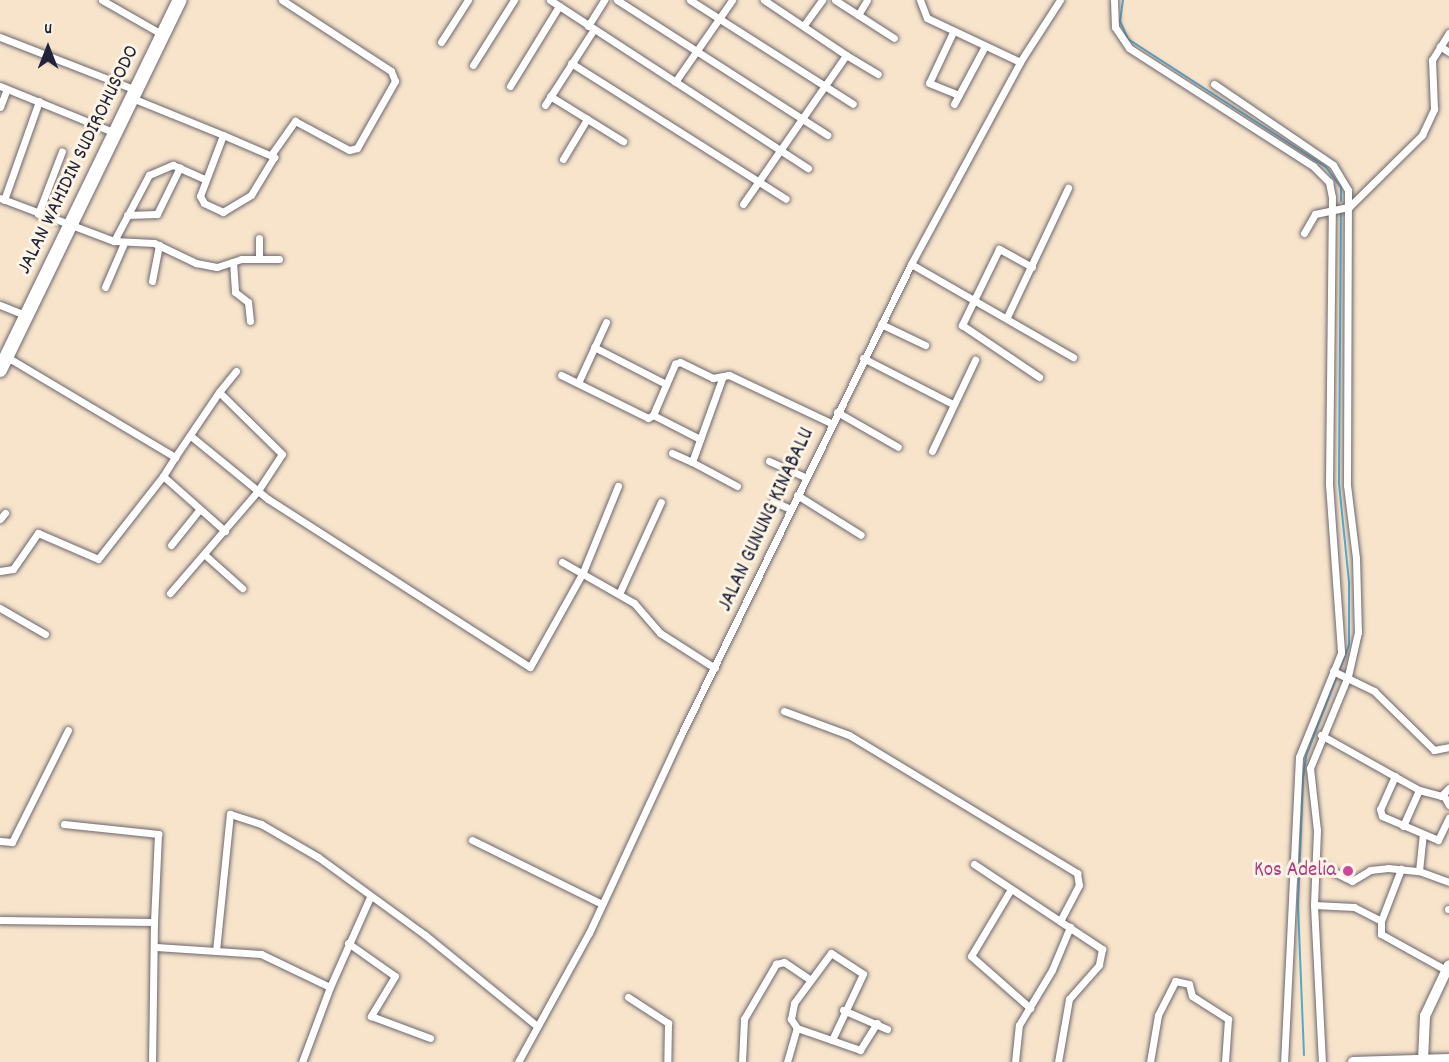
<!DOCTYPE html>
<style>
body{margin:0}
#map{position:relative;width:1449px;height:1062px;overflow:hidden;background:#f7e4cb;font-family:Dekko,sans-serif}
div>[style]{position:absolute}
.stream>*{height:2px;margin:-1px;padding:0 1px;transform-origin:1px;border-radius:1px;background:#51a9ce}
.roads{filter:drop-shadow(0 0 2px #6d666d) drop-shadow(0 0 2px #6d666d)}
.street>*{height:7px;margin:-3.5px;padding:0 3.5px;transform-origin:3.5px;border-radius:3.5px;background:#fff}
.secondary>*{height:10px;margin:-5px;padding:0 5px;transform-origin:5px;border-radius:5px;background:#fff}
.highway>*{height:14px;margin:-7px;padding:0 7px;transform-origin:7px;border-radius:7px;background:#fff}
.dots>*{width:16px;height:16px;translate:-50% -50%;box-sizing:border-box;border:3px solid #fcf5e5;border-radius:50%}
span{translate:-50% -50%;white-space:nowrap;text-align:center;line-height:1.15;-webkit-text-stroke:6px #fcf5e5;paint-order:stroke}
.street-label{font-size:21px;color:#22223b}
.hotel-label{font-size:21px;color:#b23c85}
.right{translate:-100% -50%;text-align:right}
.north{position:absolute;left:18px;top:18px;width:60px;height:60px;-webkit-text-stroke:4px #fcf5e5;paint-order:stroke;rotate:0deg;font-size:16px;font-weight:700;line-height:24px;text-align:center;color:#22223b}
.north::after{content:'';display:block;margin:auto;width:21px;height:27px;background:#22223b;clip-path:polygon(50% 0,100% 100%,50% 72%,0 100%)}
</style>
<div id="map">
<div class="stream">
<i style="left:1123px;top:0;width:21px;rotate:98deg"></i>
<i style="left:1120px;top:21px;width:20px;rotate:66deg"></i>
<i style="left:1128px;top:39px;width:236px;rotate:32.9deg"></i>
<i style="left:1326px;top:167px;width:26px;rotate:54deg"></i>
<i style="left:1341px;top:188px;width:13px;rotate:90deg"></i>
<i style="left:1304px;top:1055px;width:150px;rotate:-92.3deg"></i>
<i style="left:1298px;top:905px;width:127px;rotate:-87.7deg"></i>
<i style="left:1303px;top:778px;width:22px;rotate:-82deg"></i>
<i style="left:1306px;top:756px;width:119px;rotate:-68.8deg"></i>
<i style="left:1349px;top:645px;width:63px;rotate:-90deg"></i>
<i style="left:1349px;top:582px;width:100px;rotate:-95.8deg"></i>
<i style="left:1339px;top:483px;width:271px;rotate:-89.6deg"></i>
</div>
<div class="roads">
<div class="street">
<i style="left:102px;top:0;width:70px;rotate:29.8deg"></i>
<i style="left:550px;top:0;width:308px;rotate:33.1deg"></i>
<i style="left:617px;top:0;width:250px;rotate:32.7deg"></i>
<i style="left:690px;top:0;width:193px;rotate:32.5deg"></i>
<i style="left:835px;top:0;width:70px;rotate:32.8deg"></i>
<i style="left:920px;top:0;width:19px;rotate:69deg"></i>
<i style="left:927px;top:18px;width:103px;rotate:25.3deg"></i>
<i style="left:1114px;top:0;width:27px;rotate:88deg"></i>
<i style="left:1115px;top:27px;width:25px;rotate:56deg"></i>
<i style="left:1129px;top:48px;width:219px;rotate:32.7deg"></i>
<i style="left:1313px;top:166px;width:23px;rotate:45deg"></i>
<i style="left:1329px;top:182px;width:15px;rotate:79deg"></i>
<i style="left:1332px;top:197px;width:287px;rotate:90.6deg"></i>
<i style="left:1329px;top:484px;width:169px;rotate:85.9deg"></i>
<i style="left:1341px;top:653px;width:112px;rotate:112deg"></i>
<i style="left:1299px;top:757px;width:305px;rotate:92.8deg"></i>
<i style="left:858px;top:15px;width:17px;rotate:-59deg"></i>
<i style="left:804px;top:25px;width:31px;rotate:-54deg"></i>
<i style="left:588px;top:26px;width:31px;rotate:-58deg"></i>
<i style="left:953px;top:32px;width:56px;rotate:115.2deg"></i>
<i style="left:929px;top:83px;width:32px;rotate:22deg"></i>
<i style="left:0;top:37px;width:146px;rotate:21.3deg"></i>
<i style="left:441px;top:42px;width:50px;rotate:-57.3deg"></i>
<i style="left:1440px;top:46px;width:11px;rotate:34deg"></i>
<i style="left:846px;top:55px;width:37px;rotate:31deg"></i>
<i style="left:571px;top:63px;width:254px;rotate:32.3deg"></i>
<i style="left:473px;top:65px;width:77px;rotate:-57.8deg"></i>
<i style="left:675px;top:82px;width:100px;rotate:-55.2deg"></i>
<i style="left:1214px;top:84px;width:144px;rotate:34.2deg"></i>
<i style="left:1333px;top:165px;width:29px;rotate:59deg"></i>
<i style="left:1348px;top:190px;width:295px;rotate:90.2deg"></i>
<i style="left:1347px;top:485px;width:74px;rotate:83deg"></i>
<i style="left:1356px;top:558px;width:74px;rotate:88.5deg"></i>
<i style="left:1358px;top:632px;width:45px;rotate:102.8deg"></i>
<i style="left:1348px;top:676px;width:100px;rotate:112.4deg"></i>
<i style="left:1310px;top:768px;width:62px;rotate:83.6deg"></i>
<i style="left:1317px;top:830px;width:75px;rotate:92.3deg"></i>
<i style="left:1314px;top:905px;width:157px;rotate:87.1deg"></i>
<i style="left:0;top:86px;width:124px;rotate:22.2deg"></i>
<i style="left:510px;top:86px;width:94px;rotate:-58.5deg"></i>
<i style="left:550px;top:96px;width:86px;rotate:31.7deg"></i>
<i style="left:132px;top:98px;width:98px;rotate:22.1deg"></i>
<i style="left:223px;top:135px;width:56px;rotate:23.3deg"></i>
<i style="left:274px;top:157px;width:44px;rotate:121.2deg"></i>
<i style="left:251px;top:195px;width:33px;rotate:149deg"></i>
<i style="left:223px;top:212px;width:21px;rotate:-155deg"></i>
<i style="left:204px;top:203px;width:8px;rotate:-120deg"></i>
<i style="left:200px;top:196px;width:65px;rotate:-69.3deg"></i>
<i style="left:954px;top:104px;width:66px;rotate:-61.9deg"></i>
<i style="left:545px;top:105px;width:90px;rotate:-57.2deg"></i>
<i style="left:0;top:107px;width:19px;rotate:-69deg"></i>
<i style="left:271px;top:155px;width:42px;rotate:-54.8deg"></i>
<i style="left:295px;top:121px;width:61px;rotate:28.2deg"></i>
<i style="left:349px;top:150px;width:8px;rotate:-14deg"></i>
<i style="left:357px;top:148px;width:77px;rotate:-60.4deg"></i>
<i style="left:395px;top:81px;width:11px;rotate:-112deg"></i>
<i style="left:391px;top:71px;width:130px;rotate:-146.9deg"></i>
<i style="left:563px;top:159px;width:47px;rotate:-59deg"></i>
<i style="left:0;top:198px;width:122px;rotate:20.7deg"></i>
<i style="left:114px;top:241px;width:75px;rotate:-62.1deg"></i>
<i style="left:149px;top:175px;width:26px;rotate:-23deg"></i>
<i style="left:173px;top:165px;width:35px;rotate:24deg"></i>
<i style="left:4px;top:200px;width:105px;rotate:-70.5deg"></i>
<i style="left:743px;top:204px;width:181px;rotate:-55.3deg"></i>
<i style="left:846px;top:55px;width:99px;rotate:-146.1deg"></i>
<i style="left:38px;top:214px;width:67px;rotate:-69.1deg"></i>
<i style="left:127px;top:215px;width:30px;rotate:-2deg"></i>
<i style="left:157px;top:214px;width:52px;rotate:-63.9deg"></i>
<i style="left:1304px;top:233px;width:22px;rotate:-60deg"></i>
<i style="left:1315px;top:214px;width:35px;rotate:-12deg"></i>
<i style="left:1349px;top:207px;width:103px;rotate:-44.6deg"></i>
<i style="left:1422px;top:135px;width:29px;rotate:-65deg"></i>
<i style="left:1434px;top:109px;width:49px;rotate:-92.3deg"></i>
<i style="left:1432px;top:60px;width:32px;rotate:-58deg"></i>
<i style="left:259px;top:238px;width:20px;rotate:90deg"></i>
<i style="left:114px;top:241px;width:40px;rotate:2.9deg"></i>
<i style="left:154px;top:243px;width:47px;rotate:25.5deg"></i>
<i style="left:196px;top:263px;width:21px;rotate:11deg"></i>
<i style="left:217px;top:267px;width:25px;rotate:-18deg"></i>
<i style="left:241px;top:259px;width:38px"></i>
<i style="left:233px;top:262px;width:30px;rotate:86deg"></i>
<i style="left:235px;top:292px;width:16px;rotate:38deg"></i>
<i style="left:248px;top:302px;width:19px;rotate:84deg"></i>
<i style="left:911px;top:264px;width:187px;rotate:29.9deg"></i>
<i style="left:1032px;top:267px;width:38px;rotate:-151deg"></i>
<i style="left:999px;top:249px;width:85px;rotate:116deg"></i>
<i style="left:962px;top:325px;width:93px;rotate:34deg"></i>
<i style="left:152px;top:281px;width:37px;rotate:-79deg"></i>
<i style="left:105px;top:287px;width:48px;rotate:-66.6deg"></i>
<i style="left:0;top:305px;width:29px;rotate:22deg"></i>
<i style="left:1007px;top:317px;width:143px;rotate:-64.7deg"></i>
<i style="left:881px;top:324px;width:49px;rotate:25.5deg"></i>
<i style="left:594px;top:347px;width:81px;rotate:27.2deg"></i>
<i style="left:7px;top:357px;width:196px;rotate:30.8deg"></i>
<i style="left:175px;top:457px;width:22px;rotate:122deg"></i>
<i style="left:163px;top:476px;width:83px;rotate:41.6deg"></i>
<i style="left:863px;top:358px;width:101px;rotate:27.1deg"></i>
<i style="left:561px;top:375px;width:97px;rotate:26.3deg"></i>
<i style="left:648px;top:418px;width:6px;rotate:-31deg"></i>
<i style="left:653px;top:415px;width:56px;rotate:-66.7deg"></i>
<i style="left:675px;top:364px;width:5px;rotate:-22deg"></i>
<i style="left:680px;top:362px;width:37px;rotate:26deg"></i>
<i style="left:713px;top:378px;width:16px;rotate:-11deg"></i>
<i style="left:729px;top:375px;width:113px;rotate:25.2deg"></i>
<i style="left:578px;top:383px;width:67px;rotate:-65.3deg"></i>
<i style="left:219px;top:392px;width:27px;rotate:-51deg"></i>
<i style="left:837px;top:412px;width:70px;rotate:29.8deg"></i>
<i style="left:653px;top:415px;width:53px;rotate:27.1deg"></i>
<i style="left:192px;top:437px;width:98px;rotate:39.2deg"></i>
<i style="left:268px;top:499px;width:311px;rotate:32.7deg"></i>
<i style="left:530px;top:667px;width:109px;rotate:-60.8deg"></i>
<i style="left:583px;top:572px;width:93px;rotate:-67.9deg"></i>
<i style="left:932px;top:451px;width:101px;rotate:-64.7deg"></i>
<i style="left:672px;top:453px;width:22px;rotate:24deg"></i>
<i style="left:692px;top:462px;width:91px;rotate:-70.2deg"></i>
<i style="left:769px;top:461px;width:39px;rotate:24deg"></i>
<i style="left:692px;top:462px;width:51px;rotate:28.1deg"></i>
<i style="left:797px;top:495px;width:75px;rotate:32deg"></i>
<i style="left:773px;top:501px;width:19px;rotate:25deg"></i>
<i style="left:0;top:519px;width:8px;rotate:-50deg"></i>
<i style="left:171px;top:545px;width:45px;rotate:-51.3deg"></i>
<i style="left:205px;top:555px;width:50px;rotate:41.7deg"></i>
<i style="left:562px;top:562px;width:83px;rotate:29.7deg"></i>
<i style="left:634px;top:603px;width:40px;rotate:49deg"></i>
<i style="left:660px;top:633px;width:65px;rotate:32.5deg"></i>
<i style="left:0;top:571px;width:13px;rotate:-9deg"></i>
<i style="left:13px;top:569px;width:44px;rotate:-55.2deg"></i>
<i style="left:38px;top:533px;width:65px;rotate:23.4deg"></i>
<i style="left:98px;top:559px;width:105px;rotate:-51.9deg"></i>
<i style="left:170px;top:593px;width:133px;rotate:-49.3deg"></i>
<i style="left:257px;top:492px;width:45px;rotate:-56.7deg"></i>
<i style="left:282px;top:454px;width:88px;rotate:-135.5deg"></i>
<i style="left:219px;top:392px;width:78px;rotate:124.1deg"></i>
<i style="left:619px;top:594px;width:101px;rotate:-65.5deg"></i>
<i style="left:0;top:608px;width:52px;rotate:30deg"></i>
<i style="left:1333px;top:671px;width:46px;rotate:26deg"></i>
<i style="left:1374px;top:691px;width:84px;rotate:44.5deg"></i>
<i style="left:1434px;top:750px;width:15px;rotate:-11deg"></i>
<i style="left:784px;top:711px;width:69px;rotate:20.3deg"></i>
<i style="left:849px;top:735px;width:267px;rotate:31.2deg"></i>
<i style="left:1077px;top:873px;width:12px;rotate:81deg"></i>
<i style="left:1079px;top:885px;width:41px;rotate:117.8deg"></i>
<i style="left:1321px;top:735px;width:112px;rotate:29.3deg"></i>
<i style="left:1395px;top:776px;width:36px;rotate:114deg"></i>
<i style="left:1380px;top:809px;width:7px;rotate:74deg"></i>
<i style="left:1382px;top:816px;width:61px;rotate:23.2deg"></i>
<i style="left:1438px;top:840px;width:25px;rotate:-64deg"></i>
<i style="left:1444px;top:796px;width:10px;rotate:61deg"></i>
<i style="left:64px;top:824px;width:95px;rotate:6.1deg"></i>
<i style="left:158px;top:834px;width:88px;rotate:92.6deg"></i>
<i style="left:1403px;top:826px;width:39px;rotate:-66deg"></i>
<i style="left:1419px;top:790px;width:23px;rotate:15deg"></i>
<i style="left:1441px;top:796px;width:11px;rotate:-45deg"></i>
<i style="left:472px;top:840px;width:145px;rotate:26.2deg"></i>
<i style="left:0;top:841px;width:12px;rotate:5deg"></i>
<i style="left:12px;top:842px;width:125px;rotate:-63.4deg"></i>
<i style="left:1316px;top:863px;width:40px;rotate:26.6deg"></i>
<i style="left:1352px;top:881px;width:21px;rotate:-31deg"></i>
<i style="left:1370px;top:870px;width:18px;rotate:-6deg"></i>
<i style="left:1388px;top:868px;width:31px;rotate:6deg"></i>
<i style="left:1419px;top:871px;width:32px;rotate:20deg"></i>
<i style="left:974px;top:864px;width:154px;rotate:33.6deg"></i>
<i style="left:1102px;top:949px;width:16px;rotate:101deg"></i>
<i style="left:1099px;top:965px;width:45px;rotate:131.4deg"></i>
<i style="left:1069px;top:999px;width:64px;rotate:99.9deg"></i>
<i style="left:1419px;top:871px;width:37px;rotate:-84deg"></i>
<i style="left:1011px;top:889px;width:78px;rotate:120.8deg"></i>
<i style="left:971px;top:956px;width:79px;rotate:41.4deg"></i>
<i style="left:1314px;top:905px;width:40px;rotate:2.9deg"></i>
<i style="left:1354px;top:907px;width:30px;rotate:27deg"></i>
<i style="left:1381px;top:921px;width:13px;rotate:90deg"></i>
<i style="left:1381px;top:934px;width:74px;rotate:29deg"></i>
<i style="left:1448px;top:909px;width:1px"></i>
<i style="left:0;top:920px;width:154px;rotate:0.7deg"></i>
<i style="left:154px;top:922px;width:140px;rotate:90.8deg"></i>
<i style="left:1381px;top:921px;width:56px;rotate:-69deg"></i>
<i style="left:348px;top:943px;width:57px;rotate:35.1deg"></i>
<i style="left:395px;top:976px;width:47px;rotate:121deg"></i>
<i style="left:371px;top:1016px;width:63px;rotate:20.4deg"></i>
<i style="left:156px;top:947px;width:60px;rotate:3.8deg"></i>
<i style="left:216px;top:951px;width:138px;rotate:-84.2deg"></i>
<i style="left:230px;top:814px;width:33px;rotate:18deg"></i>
<i style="left:261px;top:824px;width:66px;rotate:30.1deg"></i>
<i style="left:318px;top:857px;width:132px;rotate:36.1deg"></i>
<i style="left:425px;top:935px;width:144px;rotate:39.1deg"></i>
<i style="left:216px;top:951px;width:45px;rotate:3.8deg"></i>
<i style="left:261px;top:954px;width:76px;rotate:25.6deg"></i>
<i style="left:628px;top:997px;width:48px;rotate:33deg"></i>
<i style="left:668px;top:1023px;width:39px;rotate:91deg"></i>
<i style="left:843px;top:1010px;width:48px;rotate:23.4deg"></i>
<i style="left:797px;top:1028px;width:67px;rotate:19.2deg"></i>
<i style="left:860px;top:1050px;width:32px;rotate:-58deg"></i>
<i style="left:302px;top:1062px;width:80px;rotate:-69.5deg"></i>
<i style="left:330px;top:987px;width:98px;rotate:-66deg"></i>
<i style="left:518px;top:1062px;width:147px;rotate:-61.2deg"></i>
<i style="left:589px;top:933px;width:216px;rotate:-65.1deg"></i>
<i style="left:680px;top:737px;width:526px;rotate:-63.97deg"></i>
<i style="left:911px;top:264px;width:230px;rotate:-61.6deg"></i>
<i style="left:1020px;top:62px;width:74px;rotate:-57.2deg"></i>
<i style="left:742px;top:1062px;width:43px;rotate:-87.3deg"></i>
<i style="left:744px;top:1019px;width:64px;rotate:-59.8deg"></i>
<i style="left:776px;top:964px;width:8px;rotate:-14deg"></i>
<i style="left:784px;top:962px;width:30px;rotate:34deg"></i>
<i style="left:787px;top:1062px;width:35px;rotate:-74deg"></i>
<i style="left:797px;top:1028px;width:11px;rotate:-124deg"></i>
<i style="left:791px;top:1019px;width:16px;rotate:-79deg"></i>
<i style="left:794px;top:1003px;width:62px;rotate:-53.5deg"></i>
<i style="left:831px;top:953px;width:38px;rotate:33deg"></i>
<i style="left:863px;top:974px;width:73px;rotate:115.2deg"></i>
<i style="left:1015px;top:1062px;width:37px;rotate:-84deg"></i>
<i style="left:1019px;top:1025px;width:64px;rotate:-59deg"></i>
<i style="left:1052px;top:970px;width:47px;rotate:-67.3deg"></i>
<i style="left:1150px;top:1062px;width:48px;rotate:-80.3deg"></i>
<i style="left:1158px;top:1015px;width:38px;rotate:-63deg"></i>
<i style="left:1175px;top:981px;width:14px;rotate:12deg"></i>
<i style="left:1189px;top:984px;width:12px;rotate:76deg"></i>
<i style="left:1192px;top:996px;width:43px;rotate:32.6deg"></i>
<i style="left:1228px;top:1019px;width:43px;rotate:94deg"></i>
</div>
<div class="secondary">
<i style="left:1423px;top:1060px;width:44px;rotate:-87.4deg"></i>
<i style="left:1425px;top:1016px;width:56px;rotate:-64.8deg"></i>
<i style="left:1353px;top:1062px;width:96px;rotate:-1.8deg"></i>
</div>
<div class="highway">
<i style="left:0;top:370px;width:411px;rotate:-64.1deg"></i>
</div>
</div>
<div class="dots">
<i style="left:1348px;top:871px;background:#d1479c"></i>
</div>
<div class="street-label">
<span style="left:79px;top:160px;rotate:-64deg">JALAN WAHIDIN SUDIROHUSODO</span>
<span style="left:767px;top:520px;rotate:-65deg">JALAN GUNUNG KINABALU</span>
</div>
<div class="hotel-label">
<span class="right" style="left:1336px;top:871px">Kos Adelia</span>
</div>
<div class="north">U</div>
</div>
